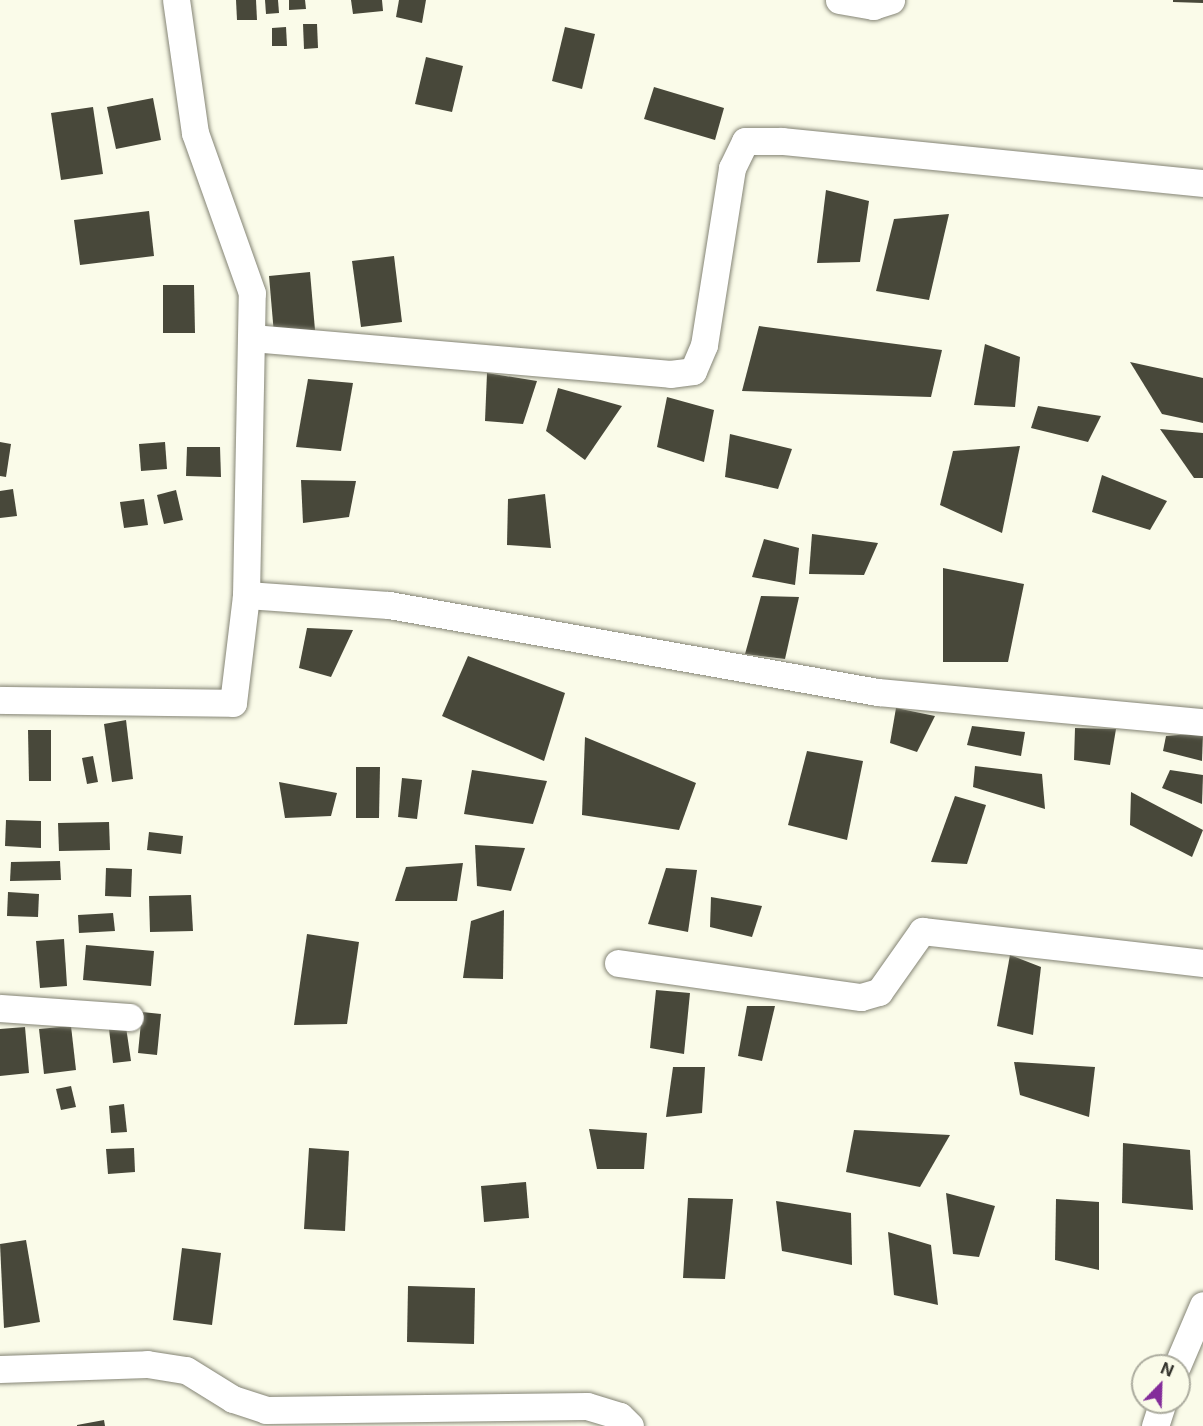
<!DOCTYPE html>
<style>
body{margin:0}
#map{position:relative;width:1203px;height:1426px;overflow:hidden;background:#fafbe9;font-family:Inter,sans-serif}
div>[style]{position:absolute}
.building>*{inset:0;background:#48483a}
.roads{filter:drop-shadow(0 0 2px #848475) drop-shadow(0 0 2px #848475)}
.street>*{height:27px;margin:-13.5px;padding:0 13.5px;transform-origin:13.5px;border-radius:13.5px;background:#fff}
span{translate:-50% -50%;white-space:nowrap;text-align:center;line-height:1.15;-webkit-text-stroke:6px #fafbe9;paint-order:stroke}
.north{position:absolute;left:1131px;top:1354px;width:60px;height:60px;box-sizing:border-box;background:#fafbe9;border:2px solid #acac9f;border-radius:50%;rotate:23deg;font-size:16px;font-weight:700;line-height:24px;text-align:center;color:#36362f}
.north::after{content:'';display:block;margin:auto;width:21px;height:27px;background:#832c9a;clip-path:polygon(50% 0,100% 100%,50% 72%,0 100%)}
</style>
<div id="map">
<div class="building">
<i style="clip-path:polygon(236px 0,256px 0,257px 20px,237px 20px)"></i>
<i style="clip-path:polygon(265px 0,278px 0,279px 13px,266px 14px)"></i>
<i style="clip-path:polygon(289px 0,305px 0,306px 9px,289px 10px)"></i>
<i style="clip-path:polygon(351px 0,382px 0,383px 11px,353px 14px)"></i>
<i style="clip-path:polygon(399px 0,426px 0,422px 23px,396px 17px)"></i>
<i style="clip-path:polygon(1173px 0,1203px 0,1203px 3px,1173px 2px)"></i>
<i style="clip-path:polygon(303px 24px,317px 24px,318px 48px,304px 49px)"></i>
<i style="clip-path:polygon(286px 27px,287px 46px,272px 46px,272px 28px)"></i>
<i style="clip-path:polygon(565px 27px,595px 34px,582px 89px,552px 81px)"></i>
<i style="clip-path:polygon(426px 57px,463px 66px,452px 112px,415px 104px)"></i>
<i style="clip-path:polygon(654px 87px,724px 108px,715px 140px,644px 119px)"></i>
<i style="clip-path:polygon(153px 98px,161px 140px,116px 149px,107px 107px)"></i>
<i style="clip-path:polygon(93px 107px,103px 174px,61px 180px,51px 113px)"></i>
<i style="clip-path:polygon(826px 190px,869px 201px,860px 262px,817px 263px)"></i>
<i style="clip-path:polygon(149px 211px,154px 256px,80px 265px,74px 220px)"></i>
<i style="clip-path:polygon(949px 214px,929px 300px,876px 291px,894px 219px)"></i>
<i style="clip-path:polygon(394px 256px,402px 322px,361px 327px,352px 261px)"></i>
<i style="clip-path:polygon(310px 272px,315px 330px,274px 334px,269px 276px)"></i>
<i style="clip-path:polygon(163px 285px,194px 285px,195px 333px,163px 333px)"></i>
<i style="clip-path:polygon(759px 326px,942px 350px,931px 397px,742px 391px)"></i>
<i style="clip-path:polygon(985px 344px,1020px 357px,1015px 407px,974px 405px)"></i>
<i style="clip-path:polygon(1130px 362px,1203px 378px,1203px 423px,1162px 414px)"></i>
<i style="clip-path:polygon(487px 373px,537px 381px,523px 424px,485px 421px)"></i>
<i style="clip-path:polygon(308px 379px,353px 383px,341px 451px,296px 447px)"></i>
<i style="clip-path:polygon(558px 388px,622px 406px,585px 460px,546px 431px)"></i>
<i style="clip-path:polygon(667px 397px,714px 410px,704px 462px,657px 447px)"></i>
<i style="clip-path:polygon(1038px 406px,1101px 416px,1088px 442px,1031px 428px)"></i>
<i style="clip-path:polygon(1160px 429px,1203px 433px,1203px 478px,1194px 478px)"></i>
<i style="clip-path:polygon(730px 434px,792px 449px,778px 489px,725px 477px)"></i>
<i style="clip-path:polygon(0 442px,11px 444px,6px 477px,0 476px)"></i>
<i style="clip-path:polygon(165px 442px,167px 469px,141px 471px,139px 444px)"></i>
<i style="clip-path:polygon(1020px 446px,1002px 533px,940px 505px,953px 451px)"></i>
<i style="clip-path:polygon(187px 447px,220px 447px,221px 477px,186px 476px)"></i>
<i style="clip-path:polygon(1102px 475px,1167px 501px,1150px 530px,1092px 512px)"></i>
<i style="clip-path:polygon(301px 480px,356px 481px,349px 517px,303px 523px)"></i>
<i style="clip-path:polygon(13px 489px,17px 516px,0 518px,0 491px)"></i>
<i style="clip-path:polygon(176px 490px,183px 520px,164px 524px,157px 495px)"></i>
<i style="clip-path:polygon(545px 494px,551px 548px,507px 545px,508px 499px)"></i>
<i style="clip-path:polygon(144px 499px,148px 525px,124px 528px,120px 502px)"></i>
<i style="clip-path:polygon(812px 534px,878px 543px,864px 575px,809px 574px)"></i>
<i style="clip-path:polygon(764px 539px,799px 548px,795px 585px,752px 577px)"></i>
<i style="clip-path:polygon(943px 568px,1024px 584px,1008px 662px,943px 662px)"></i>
<i style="clip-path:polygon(761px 596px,799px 597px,785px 659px,745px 654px)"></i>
<i style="clip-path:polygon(307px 628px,353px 630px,331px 677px,299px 668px)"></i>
<i style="clip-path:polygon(468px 656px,565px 693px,544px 761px,442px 716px)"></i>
<i style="clip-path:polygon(896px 708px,935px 716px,917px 752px,890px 743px)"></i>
<i style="clip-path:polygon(126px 720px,133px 779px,112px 782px,104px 724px)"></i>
<i style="clip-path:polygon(972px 726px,1025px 732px,1021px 756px,967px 745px)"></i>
<i style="clip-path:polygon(1075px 728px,1116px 729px,1110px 765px,1074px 760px)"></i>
<i style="clip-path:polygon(28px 730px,51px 730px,51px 781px,29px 781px)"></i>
<i style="clip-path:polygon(1203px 733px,1202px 761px,1163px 751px,1166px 736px)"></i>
<i style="clip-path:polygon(585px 737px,696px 783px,679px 830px,582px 815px)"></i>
<i style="clip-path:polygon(807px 751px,863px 761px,847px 840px,788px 825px)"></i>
<i style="clip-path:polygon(93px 756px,98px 782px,87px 784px,82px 758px)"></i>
<i style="clip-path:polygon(975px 766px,1042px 774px,1045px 809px,973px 787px)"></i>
<i style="clip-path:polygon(356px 767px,380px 767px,379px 818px,356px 818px)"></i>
<i style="clip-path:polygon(472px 770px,547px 781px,533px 824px,464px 814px)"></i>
<i style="clip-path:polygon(1170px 770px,1203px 775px,1202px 804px,1162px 788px)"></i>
<i style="clip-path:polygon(402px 778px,422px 780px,417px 819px,398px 817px)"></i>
<i style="clip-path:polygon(279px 782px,337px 793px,331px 816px,285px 818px)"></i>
<i style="clip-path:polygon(1131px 792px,1203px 830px,1192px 857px,1130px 825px)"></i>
<i style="clip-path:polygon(955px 796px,986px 805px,967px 864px,931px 862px)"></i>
<i style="clip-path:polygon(6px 820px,41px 821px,41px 848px,5px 846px)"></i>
<i style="clip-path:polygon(109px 822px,110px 850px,59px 851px,58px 823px)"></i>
<i style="clip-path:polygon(149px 832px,183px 836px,181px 854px,147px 850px)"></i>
<i style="clip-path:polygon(475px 845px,525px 848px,511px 891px,477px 886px)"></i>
<i style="clip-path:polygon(60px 861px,61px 880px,10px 881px,11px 862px)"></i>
<i style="clip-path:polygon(463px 863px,457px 901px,395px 901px,406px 867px)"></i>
<i style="clip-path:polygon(106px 868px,132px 869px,131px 897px,105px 896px)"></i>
<i style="clip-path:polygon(666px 868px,697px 870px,688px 932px,648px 924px)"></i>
<i style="clip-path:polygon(8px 892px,39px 894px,38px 917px,7px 916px)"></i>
<i style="clip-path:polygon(191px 895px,193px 931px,150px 932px,149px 896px)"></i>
<i style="clip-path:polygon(711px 897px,762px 906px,752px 937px,710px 927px)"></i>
<i style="clip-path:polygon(504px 910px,503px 979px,463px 978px,471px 921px)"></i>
<i style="clip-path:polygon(113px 913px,115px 931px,79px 933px,78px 915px)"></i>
<i style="clip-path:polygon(307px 934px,359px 942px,347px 1024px,294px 1025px)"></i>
<i style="clip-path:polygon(64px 939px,67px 986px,40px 988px,36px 941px)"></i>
<i style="clip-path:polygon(86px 945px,154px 951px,151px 986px,83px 980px)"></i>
<i style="clip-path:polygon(1010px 955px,1041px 967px,1033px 1035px,997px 1026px)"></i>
<i style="clip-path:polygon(656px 990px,690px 993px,684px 1054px,650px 1048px)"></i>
<i style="clip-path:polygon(747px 1006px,775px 1006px,762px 1061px,738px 1056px)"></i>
<i style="clip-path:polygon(142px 1012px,161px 1014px,157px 1055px,138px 1053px)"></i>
<i style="clip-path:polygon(71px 1026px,76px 1070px,44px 1074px,39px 1029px)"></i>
<i style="clip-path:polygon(25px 1027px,29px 1073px,0 1076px,0 1029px)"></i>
<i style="clip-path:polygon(126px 1027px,131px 1061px,113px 1063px,109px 1029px)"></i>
<i style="clip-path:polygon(1014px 1062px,1095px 1067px,1089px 1117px,1020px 1095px)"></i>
<i style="clip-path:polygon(673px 1067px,705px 1067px,702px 1113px,666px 1117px)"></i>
<i style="clip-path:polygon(71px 1086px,76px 1107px,61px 1110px,56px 1089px)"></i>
<i style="clip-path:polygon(124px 1104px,127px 1132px,111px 1133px,109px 1106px)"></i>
<i style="clip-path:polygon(589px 1129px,647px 1133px,644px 1169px,597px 1169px)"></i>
<i style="clip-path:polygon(854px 1130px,950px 1135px,920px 1187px,846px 1172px)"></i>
<i style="clip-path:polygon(1123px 1143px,1190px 1150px,1193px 1210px,1122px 1203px)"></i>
<i style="clip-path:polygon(134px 1148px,135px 1172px,108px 1174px,106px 1149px)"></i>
<i style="clip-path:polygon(309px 1148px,349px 1151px,345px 1231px,304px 1229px)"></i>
<i style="clip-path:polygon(526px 1182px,529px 1218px,484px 1222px,481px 1186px)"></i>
<i style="clip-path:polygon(946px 1193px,995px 1206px,979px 1257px,953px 1254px)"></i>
<i style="clip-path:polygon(688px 1198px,733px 1199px,725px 1279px,683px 1278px)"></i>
<i style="clip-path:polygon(1056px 1199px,1099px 1202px,1099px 1270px,1055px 1260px)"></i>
<i style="clip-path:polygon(776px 1201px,851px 1213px,852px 1265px,782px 1251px)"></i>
<i style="clip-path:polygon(888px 1232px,931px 1245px,938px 1305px,894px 1295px)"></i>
<i style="clip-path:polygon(26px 1240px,40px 1322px,4px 1328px,0 1244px)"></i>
<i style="clip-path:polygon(182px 1248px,221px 1253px,212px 1325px,173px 1320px)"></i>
<i style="clip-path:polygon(408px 1286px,475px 1288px,474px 1344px,407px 1342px)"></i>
<i style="clip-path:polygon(104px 1420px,105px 1426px,77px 1426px,77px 1425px)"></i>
</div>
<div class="roads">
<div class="street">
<i style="left:839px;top:0;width:35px;rotate:10deg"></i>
<i style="left:873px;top:6px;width:19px;rotate:-18deg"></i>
<i style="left:252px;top:338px;width:420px;rotate:4.9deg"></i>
<i style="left:670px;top:374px;width:23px;rotate:-7deg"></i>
<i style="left:693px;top:371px;width:28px;rotate:-67deg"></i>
<i style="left:704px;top:345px;width:179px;rotate:-81deg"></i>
<i style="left:732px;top:168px;width:30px;rotate:-64deg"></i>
<i style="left:745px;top:141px;width:37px"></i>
<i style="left:782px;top:141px;width:423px;rotate:5.7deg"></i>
<i style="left:246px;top:595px;width:143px;rotate:4deg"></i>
<i style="left:389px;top:605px;width:497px;rotate:10.1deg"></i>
<i style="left:878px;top:692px;width:326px;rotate:5.3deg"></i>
<i style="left:0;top:700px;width:233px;rotate:0.7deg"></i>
<i style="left:233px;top:703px;width:109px;rotate:-83.1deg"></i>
<i style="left:246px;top:595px;width:302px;rotate:-88.9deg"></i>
<i style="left:252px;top:293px;width:170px;rotate:-109.6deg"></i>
<i style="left:195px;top:133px;width:134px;rotate:-98.1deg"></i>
<i style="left:618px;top:963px;width:245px;rotate:8deg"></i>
<i style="left:861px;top:997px;width:19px;rotate:-16deg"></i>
<i style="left:879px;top:992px;width:75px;rotate:-54.8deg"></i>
<i style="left:922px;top:931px;width:283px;rotate:6.5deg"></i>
<i style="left:0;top:1008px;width:130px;rotate:4deg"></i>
<i style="left:1177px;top:1366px;width:66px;rotate:-66.9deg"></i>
<i style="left:0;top:1369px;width:147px;rotate:-1.9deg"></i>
<i style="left:147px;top:1364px;width:39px;rotate:9deg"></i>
<i style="left:186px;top:1370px;width:55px;rotate:31.7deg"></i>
<i style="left:233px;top:1399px;width:35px;rotate:18deg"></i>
<i style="left:266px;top:1410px;width:321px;rotate:-0.7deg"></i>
<i style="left:587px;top:1406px;width:34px;rotate:17deg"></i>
<i style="left:620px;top:1416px;width:14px;rotate:45deg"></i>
<i style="left:1155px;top:1426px;width:25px;rotate:-72deg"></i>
</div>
</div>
<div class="north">N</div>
</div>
